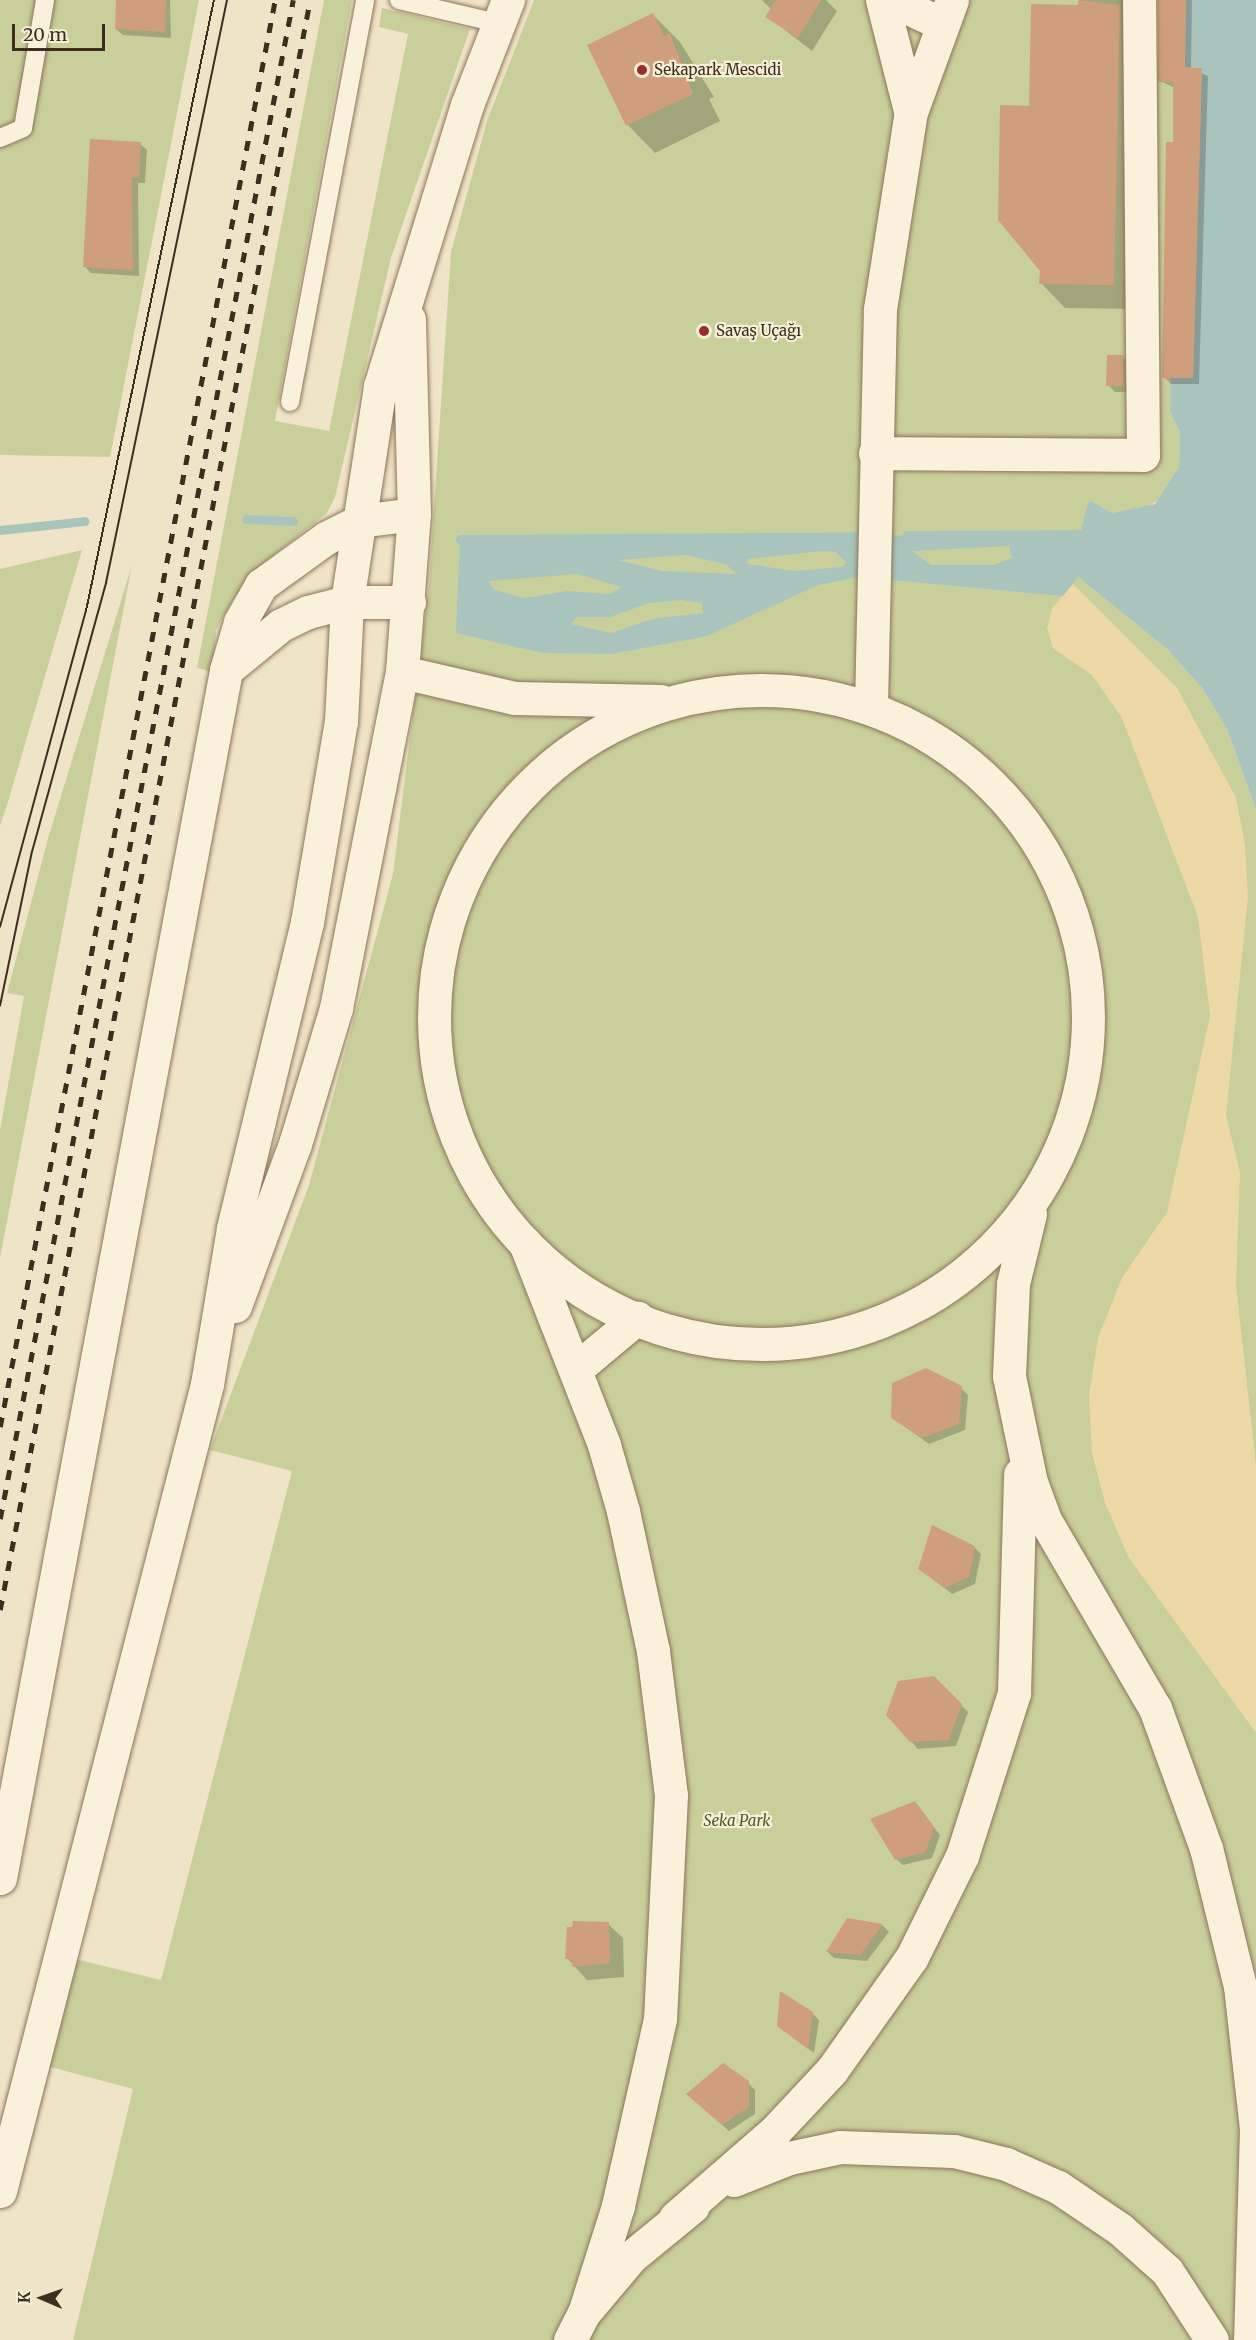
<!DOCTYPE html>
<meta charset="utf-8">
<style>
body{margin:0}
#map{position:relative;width:1256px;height:2340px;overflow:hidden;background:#f0e4c8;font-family:Merriweather,serif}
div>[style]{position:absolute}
.green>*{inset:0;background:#c9cf9b}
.sand>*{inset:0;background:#ecd9a5}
.water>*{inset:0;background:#a9c4bc}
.shadow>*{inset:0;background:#0003}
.stream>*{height:9px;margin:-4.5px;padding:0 4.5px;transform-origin:4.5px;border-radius:4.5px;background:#a9c4bc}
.building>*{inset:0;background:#cf9f7d}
.roads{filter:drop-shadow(0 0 2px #8d765c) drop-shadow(0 0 2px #8d765c)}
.lane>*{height:18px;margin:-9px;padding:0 9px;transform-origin:9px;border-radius:9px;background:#faf1dc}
.street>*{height:33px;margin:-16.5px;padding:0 16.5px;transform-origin:16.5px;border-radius:16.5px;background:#faf1dc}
.street>.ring{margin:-16.5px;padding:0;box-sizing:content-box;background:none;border:33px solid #faf1dc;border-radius:50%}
.secondary>*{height:33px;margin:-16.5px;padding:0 16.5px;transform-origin:16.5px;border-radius:16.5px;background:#faf1dc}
.tram>*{height:1.5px;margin:-0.75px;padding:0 0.75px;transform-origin:0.75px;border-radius:0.75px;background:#3d2e20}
.rail>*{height:4.5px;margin-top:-2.25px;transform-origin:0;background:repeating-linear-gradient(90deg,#3d2e20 0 10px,transparent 0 20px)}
.dots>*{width:16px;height:16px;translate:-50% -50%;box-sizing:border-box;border:3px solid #f7eed8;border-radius:50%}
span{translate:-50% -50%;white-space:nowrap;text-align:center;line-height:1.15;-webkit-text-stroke:4.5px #f7eed8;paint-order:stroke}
.poi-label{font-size:15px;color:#3d2e20}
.left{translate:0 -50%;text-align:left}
.park-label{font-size:15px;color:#4d5a26;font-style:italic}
.north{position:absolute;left:12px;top:2268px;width:60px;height:60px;-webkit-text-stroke:4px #f7eed8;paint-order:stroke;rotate:272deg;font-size:16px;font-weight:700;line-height:24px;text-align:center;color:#3d2e20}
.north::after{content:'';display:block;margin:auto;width:21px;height:27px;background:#3d2e20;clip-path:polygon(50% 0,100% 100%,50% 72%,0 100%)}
.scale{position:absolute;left:12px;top:24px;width:93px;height:27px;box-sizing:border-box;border:3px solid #3d2e20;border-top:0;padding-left:8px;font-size:18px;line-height:21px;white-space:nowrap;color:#3d2e20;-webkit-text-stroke:4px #f7eed8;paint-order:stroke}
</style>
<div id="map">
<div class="green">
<i style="clip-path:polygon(0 0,199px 0,110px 457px,0 455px)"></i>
<i style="clip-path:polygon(324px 0,352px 0,275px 421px,329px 431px,408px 34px,379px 27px,382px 8px,470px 29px,391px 258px,335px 497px,327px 513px,260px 566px,235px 596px,216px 630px,213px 672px,197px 668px)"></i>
<i style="clip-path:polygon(534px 0,1186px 0,1186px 67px,1202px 68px,1202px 143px,1193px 378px,1172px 378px,1170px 412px,1180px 433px,1179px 467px,1167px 494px,1143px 510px,1113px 513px,1089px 500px,1077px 576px,1167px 649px,1202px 688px,1227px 729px,1256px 810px,1256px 2340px,73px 2340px,133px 2089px,47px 2066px,75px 1959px,161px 1980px,292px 1471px,210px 1450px,309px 1185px,393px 874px,429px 584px,451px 252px,487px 121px)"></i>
<i style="clip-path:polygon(82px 550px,8px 802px,0 826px,0 569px)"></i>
<i style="clip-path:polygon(132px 565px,0 1258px,0 1130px,24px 996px,7px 993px,49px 835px)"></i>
</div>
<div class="sand">
<i style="clip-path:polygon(1073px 584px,1177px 688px,1236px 798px,1245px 845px,1248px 897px,1226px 1115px,1240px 1173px,1236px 1285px,1256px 1465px,1256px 1733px,1129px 1558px,1105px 1503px,1092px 1453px,1089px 1396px,1098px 1338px,1122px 1278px,1167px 1212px,1210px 1016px,1198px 917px,1122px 718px,1092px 675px,1053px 648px,1047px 628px,1052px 608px)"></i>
</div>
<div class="water">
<i style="clip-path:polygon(evenodd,1186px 0,1256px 0,1256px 810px,1227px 729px,1202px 688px,1167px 649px,1078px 577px,1063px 596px,858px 577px,818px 585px,707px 636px,611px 654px,543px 653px,456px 633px,460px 539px,1080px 534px,1089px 500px,1113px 513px,1155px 504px,1179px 467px,1180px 433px,1170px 412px,1171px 378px,1193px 378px,1202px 68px,1185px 67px,1186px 0,1009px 546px,1012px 558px,994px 565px,931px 565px,912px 551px,1009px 546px,1186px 0,822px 551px,836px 552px,846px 562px,843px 567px,793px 571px,748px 564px,747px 559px,822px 551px,1186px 0,686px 555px,725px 564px,738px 574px,663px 571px,618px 560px,686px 555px,1186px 0,578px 574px,621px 587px,611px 594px,568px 591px,524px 598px,494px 590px,489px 581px,578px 574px,1186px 0,681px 600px,702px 603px,703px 613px,652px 619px,611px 633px,571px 624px,577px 617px,610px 617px,649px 603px,681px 600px)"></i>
</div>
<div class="shadow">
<i style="clip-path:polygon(118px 0,170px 0,171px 38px,123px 35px,116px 29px)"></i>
<i style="clip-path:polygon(762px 0,826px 0,837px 11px,812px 51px,767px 16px,771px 9px)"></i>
<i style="clip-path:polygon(1080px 0,1130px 0,1138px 309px,1065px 308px,1041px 283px,1031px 108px)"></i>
<i style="clip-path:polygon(1160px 0,1192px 0,1191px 69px,1208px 76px,1199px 384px,1171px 384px,1164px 377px,1175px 88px,1160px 81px)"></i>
<i style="clip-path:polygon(653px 15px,680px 42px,714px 97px,709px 99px,720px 121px,655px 153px,628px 125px,589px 46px)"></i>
<i style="clip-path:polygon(140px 144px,147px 150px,145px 183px,138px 183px,139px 276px,91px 273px,85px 267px)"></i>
<i style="clip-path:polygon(1123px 357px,1129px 364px,1130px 392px,1115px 392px,1108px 385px)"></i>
<i style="clip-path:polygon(961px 1388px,968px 1395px,965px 1430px,929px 1444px,893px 1418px)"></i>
<i style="clip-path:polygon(974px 1547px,981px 1554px,975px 1584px,952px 1594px,920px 1569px)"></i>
<i style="clip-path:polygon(934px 1678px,968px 1712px,956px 1746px,918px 1749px,911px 1741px)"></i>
<i style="clip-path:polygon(915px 1803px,940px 1835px,932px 1858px,903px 1865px,896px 1859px)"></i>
<i style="clip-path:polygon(848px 1920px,883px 1926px,889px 1932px,867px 1961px,834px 1958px,828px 1952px)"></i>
<i style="clip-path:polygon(608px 1924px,623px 1938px,624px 1977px,587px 1980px,567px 1958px)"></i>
<i style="clip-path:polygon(812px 2013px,819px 2020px,814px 2053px,778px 2026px)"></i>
<i style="clip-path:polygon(748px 2083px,755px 2090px,755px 2114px,729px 2131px,695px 2101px)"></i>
</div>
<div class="stream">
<i style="left:246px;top:519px;width:47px;rotate:2.4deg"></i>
<i style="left:0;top:530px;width:85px;rotate:-6deg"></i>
<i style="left:907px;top:535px;width:173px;rotate:-0.3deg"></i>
<i style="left:460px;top:539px;width:409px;rotate:-0.4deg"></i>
</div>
<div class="building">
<i style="clip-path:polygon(116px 0,166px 0,165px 32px,115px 29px)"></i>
<i style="clip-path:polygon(776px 0,821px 0,798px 38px,765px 17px)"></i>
<i style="clip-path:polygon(1078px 0,1120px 5px,1114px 285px,1039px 284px,1040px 271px,998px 220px,1000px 105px,1029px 106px,1031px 4px,1078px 5px)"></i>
<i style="clip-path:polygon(1158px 0,1186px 0,1185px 67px,1202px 68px,1193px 378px,1162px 378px,1166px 142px,1173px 142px,1173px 82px,1158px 82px)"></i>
<i style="clip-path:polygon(653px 13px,664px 36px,670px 33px,693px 94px,626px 126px,587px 45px)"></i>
<i style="clip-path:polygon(90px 139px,141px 142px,139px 177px,132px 177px,133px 270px,83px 267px)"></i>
<i style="clip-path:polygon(1107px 355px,1123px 355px,1124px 386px,1106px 386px)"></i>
<i style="clip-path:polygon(926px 1368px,962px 1386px,959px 1424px,922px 1438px,891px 1418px,892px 1383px)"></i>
<i style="clip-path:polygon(932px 1525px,975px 1546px,969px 1577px,945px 1588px,918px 1569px)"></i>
<i style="clip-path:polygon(934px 1676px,962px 1704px,949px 1740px,910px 1742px,886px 1715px,898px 1681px)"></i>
<i style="clip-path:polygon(915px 1801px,934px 1827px,926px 1852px,895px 1860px,870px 1819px)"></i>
<i style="clip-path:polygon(847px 1918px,883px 1924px,860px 1955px,826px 1952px)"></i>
<i style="clip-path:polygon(573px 1921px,609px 1922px,610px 1963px,572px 1967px,572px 1959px,565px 1959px,567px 1927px,572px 1927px)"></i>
<i style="clip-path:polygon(780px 1991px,813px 2012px,808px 2049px,777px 2026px)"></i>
<i style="clip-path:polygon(723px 2063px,749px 2081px,749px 2107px,722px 2125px,686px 2094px)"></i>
</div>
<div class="roads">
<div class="lane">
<i style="left:399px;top:0;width:102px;rotate:13.1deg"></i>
<i style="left:0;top:138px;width:25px;rotate:-23deg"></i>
<i style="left:23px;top:128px;width:130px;rotate:-80.2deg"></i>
<i style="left:290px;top:402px;width:409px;rotate:-79.4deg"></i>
</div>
<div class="street">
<i style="left:882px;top:0;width:114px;rotate:75.8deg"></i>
<i style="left:891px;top:0;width:54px;rotate:25.1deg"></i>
<i style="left:875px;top:453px;width:268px;rotate:0.4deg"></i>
<i style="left:1143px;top:455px;width:455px;rotate:-90.5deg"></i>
<i style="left:226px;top:670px;width:71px;rotate:-39.3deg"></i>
<i style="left:281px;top:625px;width:30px;rotate:-26deg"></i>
<i style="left:308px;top:612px;width:40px;rotate:-14.4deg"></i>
<i style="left:347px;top:602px;width:62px"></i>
<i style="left:402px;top:672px;width:116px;rotate:13deg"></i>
<i style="left:515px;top:698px;width:146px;rotate:1.2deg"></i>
<i class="ring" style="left:434px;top:690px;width:621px;height:621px"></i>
<i style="left:871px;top:705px;width:396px;rotate:-88.7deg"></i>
<i style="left:880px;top:309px;width:199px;rotate:-81.1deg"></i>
<i style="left:911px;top:112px;width:119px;rotate:-69.9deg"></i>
<i style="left:1030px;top:1214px;width:72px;rotate:103.7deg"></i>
<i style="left:1013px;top:1284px;width:92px;rotate:92.5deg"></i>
<i style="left:1009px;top:1376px;width:108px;rotate:78.3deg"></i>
<i style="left:1031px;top:1482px;width:40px;rotate:69.8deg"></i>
<i style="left:1045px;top:1520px;width:218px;rotate:59.7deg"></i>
<i style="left:1155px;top:1708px;width:149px;rotate:70deg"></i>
<i style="left:1206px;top:1848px;width:142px;rotate:76.2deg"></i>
<i style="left:1240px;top:1986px;width:143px;rotate:83.6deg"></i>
<i style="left:1256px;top:2128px;width:212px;rotate:91.6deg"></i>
<i style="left:525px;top:1243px;width:217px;rotate:68.6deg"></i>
<i style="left:604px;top:1445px;width:69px;rotate:73.9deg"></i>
<i style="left:623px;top:1511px;width:143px;rotate:77.9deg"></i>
<i style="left:653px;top:1651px;width:145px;rotate:82.9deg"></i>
<i style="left:671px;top:1795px;width:224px;rotate:92.8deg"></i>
<i style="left:660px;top:2019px;width:192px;rotate:102.7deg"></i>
<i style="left:618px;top:2206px;width:112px;rotate:107.6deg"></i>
<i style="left:576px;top:1369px;width:80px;rotate:-39.9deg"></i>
<i style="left:0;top:1878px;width:1229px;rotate:-79.4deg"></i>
<i style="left:226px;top:670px;width:50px;rotate:-73.7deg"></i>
<i style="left:240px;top:622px;width:43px;rotate:-60.4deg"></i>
<i style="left:261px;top:585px;width:80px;rotate:-35.9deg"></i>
<i style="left:326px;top:538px;width:37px;rotate:-27deg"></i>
<i style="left:359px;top:521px;width:55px;rotate:-7.3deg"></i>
<i style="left:734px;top:2180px;width:59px;rotate:-21.8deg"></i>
<i style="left:789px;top:2158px;width:52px;rotate:-12.2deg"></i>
<i style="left:840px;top:2147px;width:114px;rotate:2deg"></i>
<i style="left:954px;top:2151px;width:54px;rotate:14deg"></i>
<i style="left:1006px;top:2164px;width:57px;rotate:23.9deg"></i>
<i style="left:1058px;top:2187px;width:75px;rotate:34.1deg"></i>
<i style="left:1120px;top:2229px;width:63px;rotate:41.8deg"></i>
<i style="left:1167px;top:2271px;width:82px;rotate:56.9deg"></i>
<i style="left:675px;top:2218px;width:133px;rotate:-41deg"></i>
<i style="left:775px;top:2131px;width:83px;rotate:-46.9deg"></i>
<i style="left:832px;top:2070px;width:138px;rotate:-54.7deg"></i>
<i style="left:912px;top:1957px;width:113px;rotate:-63.7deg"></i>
<i style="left:962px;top:1856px;width:171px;rotate:-72.3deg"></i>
<i style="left:1014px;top:1693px;width:219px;rotate:-88.4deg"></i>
<i style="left:570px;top:2340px;width:30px;rotate:-63deg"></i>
<i style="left:584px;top:2313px;width:73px;rotate:-50deg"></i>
<i style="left:631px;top:2257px;width:80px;rotate:-39.4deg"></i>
</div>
<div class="secondary">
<i style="left:235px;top:1306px;width:173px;rotate:-69.7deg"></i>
<i style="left:295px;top:1144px;width:142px;rotate:-73.2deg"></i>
<i style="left:336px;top:1008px;width:342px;rotate:-78.9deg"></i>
<i style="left:402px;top:672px;width:158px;rotate:-85.7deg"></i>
<i style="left:414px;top:514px;width:195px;rotate:-91.5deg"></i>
<i style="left:0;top:2191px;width:833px;rotate:-75.61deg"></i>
<i style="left:207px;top:1384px;width:158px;rotate:-80.5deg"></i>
<i style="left:233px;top:1228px;width:315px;rotate:-76.4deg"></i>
<i style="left:307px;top:922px;width:203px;rotate:-80.4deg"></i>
<i style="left:341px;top:722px;width:120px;rotate:-87.1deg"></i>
<i style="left:347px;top:602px;width:219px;rotate:-81.3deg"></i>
<i style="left:380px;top:386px;width:294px;rotate:-72.8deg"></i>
<i style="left:467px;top:105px;width:113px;rotate:-68.7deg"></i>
</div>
</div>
<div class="tram">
<i style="left:0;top:927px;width:327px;rotate:-74.8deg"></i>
<i style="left:86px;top:611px;width:624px;rotate:-78.17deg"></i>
<i style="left:0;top:1006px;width:157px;rotate:-78.3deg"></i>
<i style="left:32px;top:852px;width:279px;rotate:-74.6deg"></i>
<i style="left:106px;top:583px;width:595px;rotate:-78.27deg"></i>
</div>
<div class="rail">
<i style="left:0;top:1427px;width:1453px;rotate:-79.09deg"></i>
<i style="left:0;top:1519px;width:1547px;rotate:-79.08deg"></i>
<i style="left:0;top:1610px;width:1640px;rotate:-79.1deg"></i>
</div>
<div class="dots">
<i style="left:642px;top:70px;background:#9e2a2b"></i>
<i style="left:704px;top:331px;background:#9e2a2b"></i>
</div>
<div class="poi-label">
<span class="left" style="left:654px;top:70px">Sekapark Mescidi</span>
<span class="left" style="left:716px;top:331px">Savaş Uçağı</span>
</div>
<div class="park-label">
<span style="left:737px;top:1821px">Seka Park</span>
</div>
<div class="north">K</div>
<div class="scale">20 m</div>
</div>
